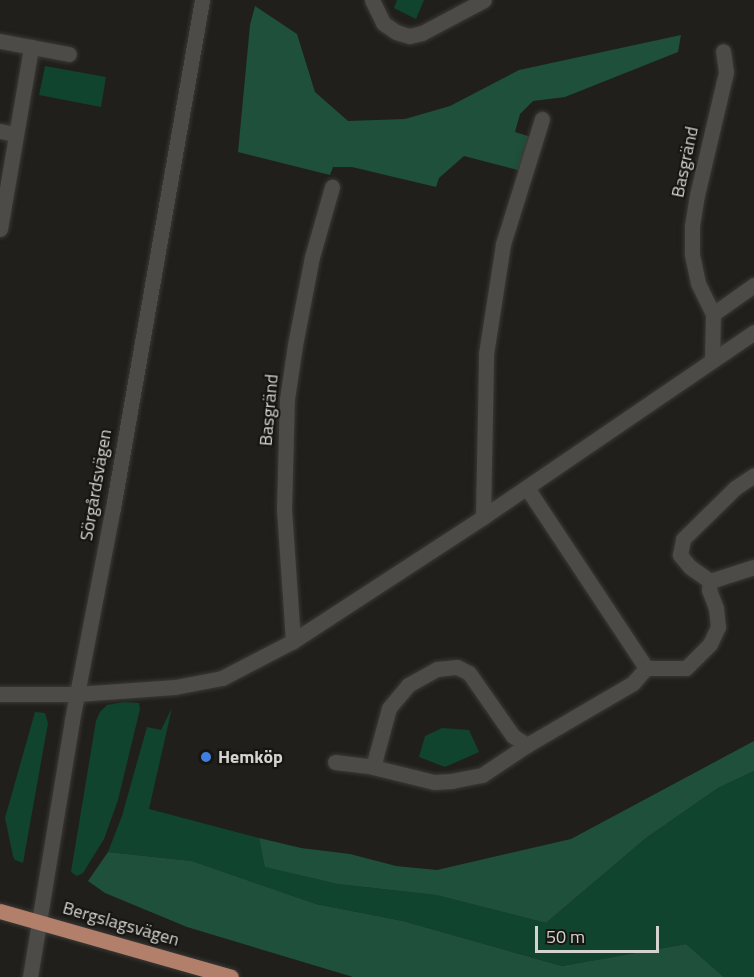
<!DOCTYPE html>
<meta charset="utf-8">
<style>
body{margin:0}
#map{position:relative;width:754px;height:977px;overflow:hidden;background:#201f1b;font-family:"Titillium Web",sans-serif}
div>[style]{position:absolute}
.green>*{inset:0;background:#11442f}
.forest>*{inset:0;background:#1e503b}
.roads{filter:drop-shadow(0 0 2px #3a3936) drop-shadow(0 0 2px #3a3936)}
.minor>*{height:15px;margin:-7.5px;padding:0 7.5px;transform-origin:7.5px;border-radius:7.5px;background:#4d4b47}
.major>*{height:15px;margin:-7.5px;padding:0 7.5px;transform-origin:7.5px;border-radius:7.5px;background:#b27f6a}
.dots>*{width:16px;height:16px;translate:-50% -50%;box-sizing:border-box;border:3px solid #171512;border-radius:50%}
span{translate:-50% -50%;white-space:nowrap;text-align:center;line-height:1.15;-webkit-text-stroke:4.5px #171512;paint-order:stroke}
.street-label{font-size:18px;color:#d4d3d0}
.poi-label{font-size:18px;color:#d4d3d0;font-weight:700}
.left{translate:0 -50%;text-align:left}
.scale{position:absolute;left:535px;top:926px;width:124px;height:27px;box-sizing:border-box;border:3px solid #d4d3d0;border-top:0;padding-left:8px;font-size:18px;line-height:21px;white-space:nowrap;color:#d4d3d0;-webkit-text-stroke:4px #171512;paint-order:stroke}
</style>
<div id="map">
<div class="green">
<i style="clip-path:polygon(397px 0,424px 0,416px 19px,394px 8px)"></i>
<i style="clip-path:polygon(45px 66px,106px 77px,101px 107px,39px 95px)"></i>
<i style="clip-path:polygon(124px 702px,139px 703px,140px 709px,118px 800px,104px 839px,83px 873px,77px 876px,71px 872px,96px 721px,100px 712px,107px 705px)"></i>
<i style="clip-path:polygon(172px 708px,149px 809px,259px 838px,266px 867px,337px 884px,436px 895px,546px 923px,646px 838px,718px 788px,754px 771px,754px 977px,724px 977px,686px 944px,562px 966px,403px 921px,316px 904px,192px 861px,108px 852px,122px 816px,147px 727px,161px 730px)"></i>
<i style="clip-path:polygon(35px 712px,45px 713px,48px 723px,23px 863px,15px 860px,13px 856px,5px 818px)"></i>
<i style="clip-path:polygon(442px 728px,469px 730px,479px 752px,445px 767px,419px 757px,425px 736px)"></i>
</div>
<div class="forest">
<i style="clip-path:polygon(255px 6px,297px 34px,315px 92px,348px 121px,405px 119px,450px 106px,519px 70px,681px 35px,678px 52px,565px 97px,533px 101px,520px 114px,515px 132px,531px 137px,521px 171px,464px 156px,439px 178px,436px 187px,352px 167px,333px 167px,330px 175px,238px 152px,250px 25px)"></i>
<i style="clip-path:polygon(754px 741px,754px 771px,718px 788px,646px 838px,546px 923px,436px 895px,337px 884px,265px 867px,259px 838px,301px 848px,350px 854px,396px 866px,437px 870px,571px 839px)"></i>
<i style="clip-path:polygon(108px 852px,192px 861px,316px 904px,403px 921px,562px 966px,686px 944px,724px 977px,353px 977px,187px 927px,105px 893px,88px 881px)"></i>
</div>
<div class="roads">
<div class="minor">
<i style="left:372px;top:0;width:25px;rotate:64deg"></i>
<i style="left:383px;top:23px;width:16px;rotate:35deg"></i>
<i style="left:396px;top:32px;width:14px;rotate:17deg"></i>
<i style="left:409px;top:36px;width:13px;rotate:-13deg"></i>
<i style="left:422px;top:33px;width:70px;rotate:-28deg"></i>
<i style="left:0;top:41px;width:70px;rotate:10.7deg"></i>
<i style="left:0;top:131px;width:16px;rotate:11deg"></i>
<i style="left:0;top:229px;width:185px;rotate:-80.3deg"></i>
<i style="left:713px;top:314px;width:34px;rotate:-116deg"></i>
<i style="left:698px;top:283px;width:30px;rotate:-102deg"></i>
<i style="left:692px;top:254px;width:28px;rotate:-90deg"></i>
<i style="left:692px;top:226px;width:31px;rotate:-81deg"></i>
<i style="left:697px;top:195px;width:126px;rotate:-76.7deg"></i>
<i style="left:726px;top:72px;width:21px;rotate:-98deg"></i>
<i style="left:712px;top:359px;width:45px;rotate:-88.7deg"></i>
<i style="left:713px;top:314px;width:50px;rotate:-35.3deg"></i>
<i style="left:527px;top:488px;width:216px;rotate:56.5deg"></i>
<i style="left:483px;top:517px;width:163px;rotate:-88.9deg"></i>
<i style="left:486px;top:354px;width:111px;rotate:-81.2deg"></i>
<i style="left:503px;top:244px;width:131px;rotate:-72.7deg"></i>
<i style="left:710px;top:581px;width:24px;rotate:-145deg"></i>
<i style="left:690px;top:567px;width:16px;rotate:-130deg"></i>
<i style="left:680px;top:555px;width:16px;rotate:-79deg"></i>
<i style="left:683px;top:539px;width:73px;rotate:-44.4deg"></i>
<i style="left:735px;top:488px;width:23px;rotate:-34deg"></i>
<i style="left:710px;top:581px;width:46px;rotate:-17.7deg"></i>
<i style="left:293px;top:641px;width:131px;rotate:-93.9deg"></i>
<i style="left:284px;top:510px;width:111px;rotate:-88.5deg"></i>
<i style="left:287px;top:399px;width:55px;rotate:-81.6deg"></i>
<i style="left:295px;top:345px;width:90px;rotate:-79.1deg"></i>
<i style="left:312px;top:257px;width:73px;rotate:-74.1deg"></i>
<i style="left:0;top:694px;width:77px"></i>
<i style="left:77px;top:694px;width:98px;rotate:-4.1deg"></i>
<i style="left:175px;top:687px;width:48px;rotate:-10.8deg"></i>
<i style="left:222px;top:678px;width:80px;rotate:-27.5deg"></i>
<i style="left:293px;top:641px;width:227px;rotate:-33.1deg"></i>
<i style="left:483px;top:517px;width:328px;rotate:-34.3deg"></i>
<i style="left:527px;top:745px;width:54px;rotate:146.3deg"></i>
<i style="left:482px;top:775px;width:31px;rotate:169deg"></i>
<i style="left:452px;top:781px;width:18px;rotate:177deg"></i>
<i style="left:434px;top:782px;width:63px;rotate:-166.2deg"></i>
<i style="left:373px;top:767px;width:61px;rotate:-74.8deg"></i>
<i style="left:389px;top:708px;width:30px;rotate:-50deg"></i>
<i style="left:408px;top:685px;width:33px;rotate:-29deg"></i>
<i style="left:437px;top:669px;width:20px;rotate:-6deg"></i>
<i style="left:457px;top:667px;width:13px;rotate:27deg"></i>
<i style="left:469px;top:673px;width:77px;rotate:55.1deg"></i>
<i style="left:513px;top:736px;width:17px;rotate:33deg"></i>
<i style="left:527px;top:745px;width:123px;rotate:-30.3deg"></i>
<i style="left:633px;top:683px;width:20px;rotate:-49deg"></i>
<i style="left:646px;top:668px;width:40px"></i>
<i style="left:686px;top:668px;width:34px;rotate:-45deg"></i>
<i style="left:710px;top:644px;width:19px;rotate:-65deg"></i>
<i style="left:718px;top:627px;width:19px;rotate:-96deg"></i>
<i style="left:716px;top:608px;width:19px;rotate:-111deg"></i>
<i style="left:709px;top:590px;width:9px;rotate:-84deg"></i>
<i style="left:335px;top:762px;width:38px;rotate:7deg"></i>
<i style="left:30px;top:977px;width:260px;rotate:-80.7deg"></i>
<i style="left:72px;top:720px;width:216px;rotate:-79.1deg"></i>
<i style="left:113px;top:508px;width:516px;rotate:-80.06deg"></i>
</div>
<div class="major">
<i style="left:0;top:911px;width:240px;rotate:15.9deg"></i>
</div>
</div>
<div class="dots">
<i style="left:206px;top:757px;background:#3f7fe0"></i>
</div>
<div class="street-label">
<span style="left:685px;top:162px;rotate:-78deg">Basgränd</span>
<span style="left:269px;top:410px;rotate:-85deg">Basgränd</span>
<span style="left:96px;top:485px;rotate:-80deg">Sörgårdsvägen</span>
<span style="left:121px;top:924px;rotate:16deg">Bergslagsvägen</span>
</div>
<div class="poi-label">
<span class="left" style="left:218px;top:757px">Hemköp</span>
</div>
<div class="scale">50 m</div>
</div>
